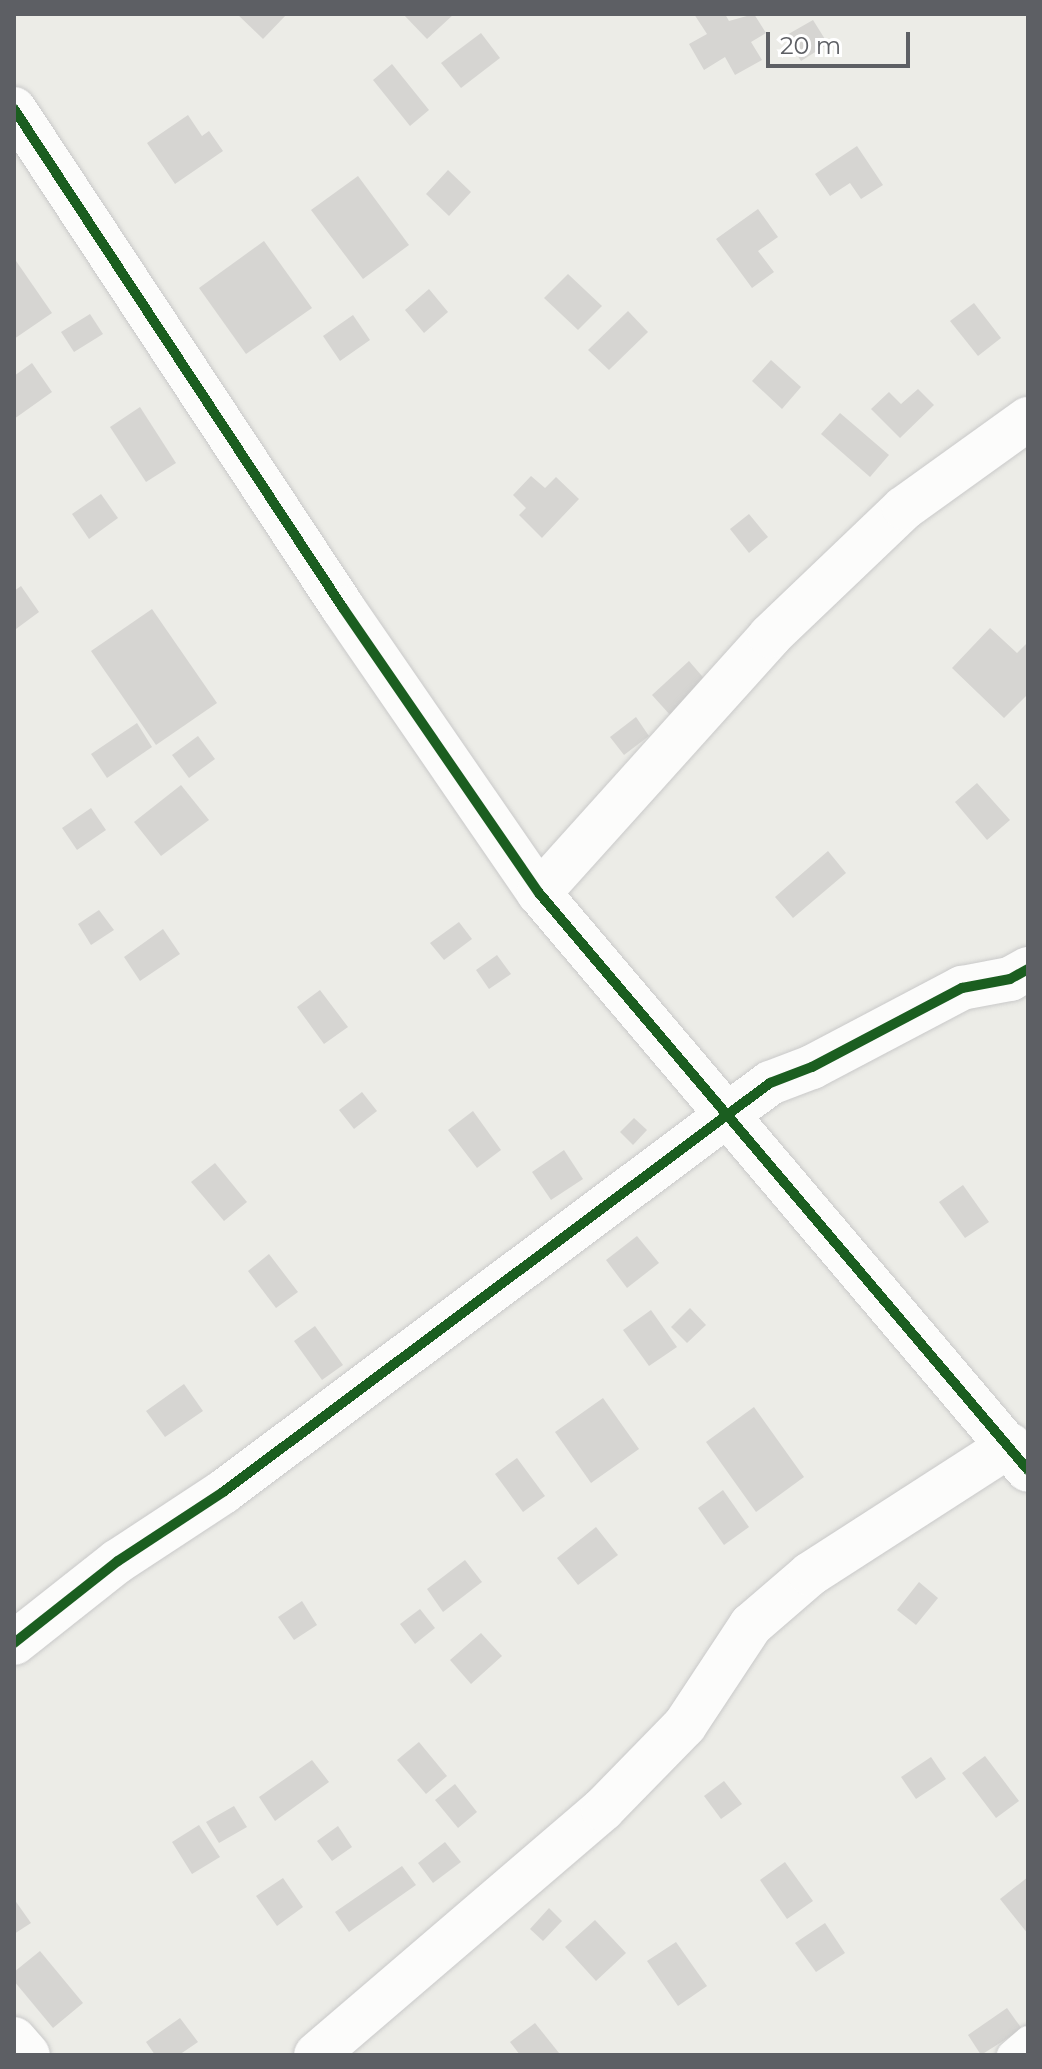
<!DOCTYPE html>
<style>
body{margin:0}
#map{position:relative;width:1042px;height:2069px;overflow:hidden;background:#ecece7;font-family:Montserrat,sans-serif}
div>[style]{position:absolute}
.building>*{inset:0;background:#d6d5d2}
.roads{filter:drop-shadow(0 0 2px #c9c9c9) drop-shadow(0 0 2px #c9c9c9)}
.service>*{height:28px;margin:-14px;padding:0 14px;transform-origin:14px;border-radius:14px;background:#fcfcfb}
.minor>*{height:44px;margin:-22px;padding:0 22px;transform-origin:22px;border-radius:22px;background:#fcfcfb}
.cycleway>*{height:10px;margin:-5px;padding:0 5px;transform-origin:5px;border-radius:5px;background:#1b5e20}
span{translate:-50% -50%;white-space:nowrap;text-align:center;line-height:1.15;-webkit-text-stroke:6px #fff;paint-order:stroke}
.frame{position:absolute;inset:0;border:16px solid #5d5f64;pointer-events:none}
.scale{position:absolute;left:766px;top:32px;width:144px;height:36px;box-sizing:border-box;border:4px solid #5d5f64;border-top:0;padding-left:10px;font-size:24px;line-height:28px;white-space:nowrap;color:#5d5f64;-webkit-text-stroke:6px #fff;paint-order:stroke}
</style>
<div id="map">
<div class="building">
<i style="clip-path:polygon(237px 14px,287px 14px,263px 39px)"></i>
<i style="clip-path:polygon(403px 14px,454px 14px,427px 39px)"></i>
<i style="clip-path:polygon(694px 14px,725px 14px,729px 21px,754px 14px,766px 33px,751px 42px,762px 60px,735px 75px,725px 57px,704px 70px,689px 44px,707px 34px)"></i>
<i style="clip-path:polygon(813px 20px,828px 44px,801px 61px,785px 36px)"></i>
<i style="clip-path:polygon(481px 33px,500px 58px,461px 88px,441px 63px)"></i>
<i style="clip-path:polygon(392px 64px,429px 110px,410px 126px,373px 80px)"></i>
<i style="clip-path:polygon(188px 115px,202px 136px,209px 131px,223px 151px,175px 184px,147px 143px)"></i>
<i style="clip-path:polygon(857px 146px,883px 185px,861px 199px,850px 183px,830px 196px,815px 174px)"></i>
<i style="clip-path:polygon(448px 170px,471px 192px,449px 216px,426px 194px)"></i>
<i style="clip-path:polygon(358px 176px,409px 245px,363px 279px,311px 210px)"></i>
<i style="clip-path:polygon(758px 209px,778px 237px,758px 251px,774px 272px,752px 288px,716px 239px)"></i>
<i style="clip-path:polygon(264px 241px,312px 308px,246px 354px,199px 288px)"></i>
<i style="clip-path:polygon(14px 258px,52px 313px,14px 339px)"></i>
<i style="clip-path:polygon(568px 274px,602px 306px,578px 330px,544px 298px)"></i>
<i style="clip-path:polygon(429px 289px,448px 312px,424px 333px,405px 310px)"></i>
<i style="clip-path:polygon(974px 303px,1001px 338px,978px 356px,950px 321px)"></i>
<i style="clip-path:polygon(628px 311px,648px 332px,609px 370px,588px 350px)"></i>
<i style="clip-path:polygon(90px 314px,103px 334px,74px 352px,61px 332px)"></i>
<i style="clip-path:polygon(353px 315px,370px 340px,340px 361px,323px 336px)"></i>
<i style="clip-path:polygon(771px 360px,801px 387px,782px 409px,752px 381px)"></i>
<i style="clip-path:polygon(32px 363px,52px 392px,14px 419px,14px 376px)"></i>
<i style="clip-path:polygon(918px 389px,934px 405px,900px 438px,871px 409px,889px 392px,901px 404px)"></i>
<i style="clip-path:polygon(140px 407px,176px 463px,146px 482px,110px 427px)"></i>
<i style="clip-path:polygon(840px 413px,889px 455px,870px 477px,821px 434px)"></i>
<i style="clip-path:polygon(531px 476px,545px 488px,556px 477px,579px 499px,542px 538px,519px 515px,526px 508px,513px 495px)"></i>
<i style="clip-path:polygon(101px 494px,118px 518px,89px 539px,72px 514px)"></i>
<i style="clip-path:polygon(749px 514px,768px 537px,749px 553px,730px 529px)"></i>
<i style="clip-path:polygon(21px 586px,39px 612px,16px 629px,14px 591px)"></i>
<i style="clip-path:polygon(152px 609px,217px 703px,156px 745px,91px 651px)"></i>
<i style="clip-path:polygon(990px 628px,1017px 653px,1028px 642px,1028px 694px,1004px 718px,952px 668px)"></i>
<i style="clip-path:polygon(689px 661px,708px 683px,671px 716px,652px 695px)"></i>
<i style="clip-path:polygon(636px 717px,649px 736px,624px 755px,610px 737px)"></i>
<i style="clip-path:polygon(137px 723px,152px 747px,107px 778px,91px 754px)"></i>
<i style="clip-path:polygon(198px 736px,215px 759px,189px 778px,172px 755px)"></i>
<i style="clip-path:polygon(977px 783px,1010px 820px,987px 840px,955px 802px)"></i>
<i style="clip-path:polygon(181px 785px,209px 820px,161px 856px,134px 822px)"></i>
<i style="clip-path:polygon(91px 808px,106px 830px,77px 850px,62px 828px)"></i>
<i style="clip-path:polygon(828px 851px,846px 873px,793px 918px,775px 897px)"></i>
<i style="clip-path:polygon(99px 910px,114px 930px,91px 945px,78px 924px)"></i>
<i style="clip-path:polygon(459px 922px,472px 939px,444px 960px,430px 943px)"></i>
<i style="clip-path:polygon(163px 929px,180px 954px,140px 981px,124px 957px)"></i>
<i style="clip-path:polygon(497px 955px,511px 974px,489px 989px,476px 970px)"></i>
<i style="clip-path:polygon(320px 990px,348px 1027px,324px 1044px,297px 1007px)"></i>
<i style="clip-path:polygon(362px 1092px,377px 1111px,354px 1129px,339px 1110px)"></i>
<i style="clip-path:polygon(473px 1111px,501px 1150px,477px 1168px,448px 1130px)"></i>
<i style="clip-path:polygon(634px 1118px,647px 1130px,633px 1145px,620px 1132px)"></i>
<i style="clip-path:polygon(564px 1150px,583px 1179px,551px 1200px,532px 1172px)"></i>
<i style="clip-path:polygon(215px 1163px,247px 1202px,224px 1221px,191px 1182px)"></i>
<i style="clip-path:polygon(963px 1185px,989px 1222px,965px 1238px,939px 1202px)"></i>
<i style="clip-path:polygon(637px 1236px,659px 1263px,627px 1288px,606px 1260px)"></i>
<i style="clip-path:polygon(269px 1254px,298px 1292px,276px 1308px,248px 1271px)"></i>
<i style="clip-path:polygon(690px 1308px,706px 1325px,687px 1343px,671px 1327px)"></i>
<i style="clip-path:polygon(651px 1310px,677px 1347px,649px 1366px,623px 1330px)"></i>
<i style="clip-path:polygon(315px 1326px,343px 1365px,322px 1380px,294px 1341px)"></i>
<i style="clip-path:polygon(184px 1384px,203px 1411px,165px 1437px,146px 1411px)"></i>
<i style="clip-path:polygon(603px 1398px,639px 1449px,591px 1483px,555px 1432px)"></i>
<i style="clip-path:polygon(754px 1407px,804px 1477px,756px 1512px,706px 1442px)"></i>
<i style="clip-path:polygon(517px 1458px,545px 1496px,523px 1512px,495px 1474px)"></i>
<i style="clip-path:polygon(723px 1490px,749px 1527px,724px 1545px,698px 1508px)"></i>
<i style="clip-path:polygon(596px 1527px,618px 1555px,578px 1585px,557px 1558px)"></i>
<i style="clip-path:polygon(465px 1560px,482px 1582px,443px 1612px,427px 1589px)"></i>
<i style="clip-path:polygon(919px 1582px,938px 1598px,916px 1625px,897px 1610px)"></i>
<i style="clip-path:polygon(302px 1601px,317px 1625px,294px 1640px,278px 1617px)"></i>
<i style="clip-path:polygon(420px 1609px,435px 1628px,415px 1644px,400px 1624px)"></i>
<i style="clip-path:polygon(481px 1633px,502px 1656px,471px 1684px,450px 1660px)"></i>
<i style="clip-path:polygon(419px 1742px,447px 1776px,426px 1794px,397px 1760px)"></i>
<i style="clip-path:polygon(985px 1756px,1019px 1801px,996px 1818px,962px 1773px)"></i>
<i style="clip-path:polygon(931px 1757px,946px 1779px,916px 1799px,901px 1777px)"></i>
<i style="clip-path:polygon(312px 1760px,329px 1782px,275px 1821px,259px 1797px)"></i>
<i style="clip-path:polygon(724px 1781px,742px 1804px,721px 1819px,704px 1796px)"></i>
<i style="clip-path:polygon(455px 1784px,477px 1812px,458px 1828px,435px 1800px)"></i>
<i style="clip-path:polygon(234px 1806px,247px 1827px,219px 1843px,206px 1822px)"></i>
<i style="clip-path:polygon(199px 1825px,220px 1857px,192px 1874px,172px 1842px)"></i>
<i style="clip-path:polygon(338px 1826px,352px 1847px,332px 1861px,317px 1841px)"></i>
<i style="clip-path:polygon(445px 1842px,461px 1862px,433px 1883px,418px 1863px)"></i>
<i style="clip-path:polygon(785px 1862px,813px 1901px,787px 1919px,760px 1880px)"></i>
<i style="clip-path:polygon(402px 1866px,416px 1885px,349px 1932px,335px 1912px)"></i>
<i style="clip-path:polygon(1028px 1877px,1028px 1934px,1000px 1899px)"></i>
<i style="clip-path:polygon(283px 1878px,303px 1907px,277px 1926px,256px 1896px)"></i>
<i style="clip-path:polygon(14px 1899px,31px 1923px,14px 1934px)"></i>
<i style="clip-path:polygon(549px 1908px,562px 1921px,543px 1941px,530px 1929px)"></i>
<i style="clip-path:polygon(595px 1920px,626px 1953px,596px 1981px,565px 1947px)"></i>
<i style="clip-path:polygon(825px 1923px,845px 1953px,816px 1972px,795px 1943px)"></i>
<i style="clip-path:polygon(676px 1942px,707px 1986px,678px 2006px,647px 1961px)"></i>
<i style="clip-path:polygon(40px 1951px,83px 2003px,53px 2028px,14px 1981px,14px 1972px)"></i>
<i style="clip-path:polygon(1007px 2008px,1022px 2029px,981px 2055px,968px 2035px)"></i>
<i style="clip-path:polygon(180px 2018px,198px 2042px,179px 2055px,155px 2055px,146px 2042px)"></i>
<i style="clip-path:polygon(535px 2023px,559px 2053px,557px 2055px,520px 2055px,510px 2042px)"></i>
</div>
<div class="roads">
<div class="service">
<i style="left:1011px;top:2055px;width:23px;rotate:-41deg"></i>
</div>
<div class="minor">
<i style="left:14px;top:109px;width:598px;rotate:56.6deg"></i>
<i style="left:343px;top:608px;width:346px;rotate:55.5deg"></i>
<i style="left:539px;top:893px;width:756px;rotate:49.72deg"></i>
<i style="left:539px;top:893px;width:346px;rotate:-48deg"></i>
<i style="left:770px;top:636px;width:185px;rotate:-43.7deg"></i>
<i style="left:904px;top:508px;width:153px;rotate:-35.7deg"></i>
<i style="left:14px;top:1643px;width:132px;rotate:-38.3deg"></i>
<i style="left:118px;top:1561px;width:126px;rotate:-33.3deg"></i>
<i style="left:223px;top:1492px;width:683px;rotate:-36.79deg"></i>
<i style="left:770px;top:1083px;width:45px;rotate:-20.9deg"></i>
<i style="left:812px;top:1067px;width:170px;rotate:-27.8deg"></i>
<i style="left:962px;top:988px;width:49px;rotate:-10.6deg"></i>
<i style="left:1010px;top:979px;width:21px;rotate:-29deg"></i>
<i style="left:14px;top:2039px;width:21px;rotate:49deg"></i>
<i style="left:316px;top:2055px;width:378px;rotate:-40.6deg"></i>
<i style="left:603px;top:1809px;width:117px;rotate:-45.7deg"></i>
<i style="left:685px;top:1725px;width:120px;rotate:-56.6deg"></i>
<i style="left:751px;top:1625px;width:78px;rotate:-40.8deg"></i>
<i style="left:810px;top:1574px;width:238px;rotate:-32.8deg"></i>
</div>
</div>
<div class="cycleway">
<i style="left:14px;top:109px;width:598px;rotate:56.6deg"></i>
<i style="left:343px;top:608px;width:346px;rotate:55.5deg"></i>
<i style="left:539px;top:893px;width:756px;rotate:49.72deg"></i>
<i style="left:14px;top:1643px;width:132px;rotate:-38.3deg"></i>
<i style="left:118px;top:1561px;width:126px;rotate:-33.3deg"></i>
<i style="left:223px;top:1492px;width:683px;rotate:-36.79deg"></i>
<i style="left:770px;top:1083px;width:45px;rotate:-20.9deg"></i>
<i style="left:812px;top:1067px;width:170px;rotate:-27.8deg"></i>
<i style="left:962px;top:988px;width:49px;rotate:-10.6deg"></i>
<i style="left:1010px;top:979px;width:21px;rotate:-29deg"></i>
</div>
<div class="frame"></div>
<div class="scale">20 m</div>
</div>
